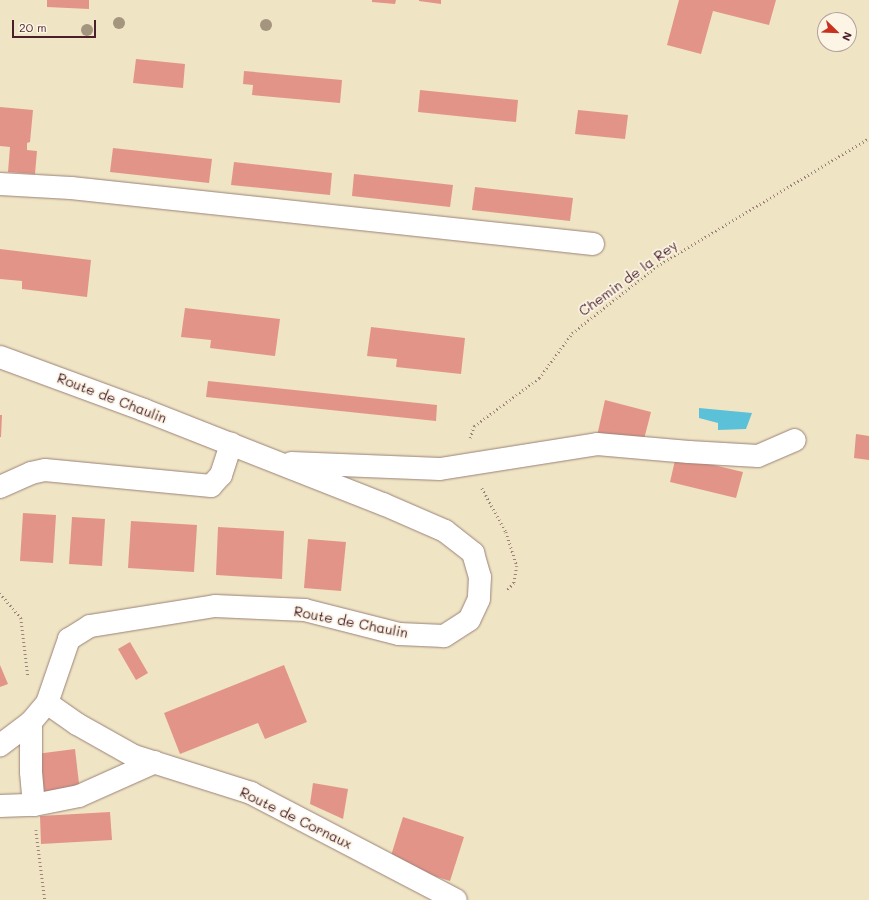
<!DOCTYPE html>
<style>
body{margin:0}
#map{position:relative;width:869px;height:900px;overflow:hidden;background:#efe4c4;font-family:Mali,sans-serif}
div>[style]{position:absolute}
.water>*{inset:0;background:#5bc1d8}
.building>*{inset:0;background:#e39488}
.path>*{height:2.5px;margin-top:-1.25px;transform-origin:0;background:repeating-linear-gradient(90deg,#9c8278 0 1px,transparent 0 4px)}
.roads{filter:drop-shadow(0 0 1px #9c8278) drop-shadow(0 0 1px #9c8278)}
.minor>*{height:22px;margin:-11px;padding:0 11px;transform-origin:11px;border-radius:11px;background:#fff}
.trees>*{width:12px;height:12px;margin:-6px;border-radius:50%;background:#a3957e}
span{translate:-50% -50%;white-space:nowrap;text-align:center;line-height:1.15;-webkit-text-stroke:3.5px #fcf5e5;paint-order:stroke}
.street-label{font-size:14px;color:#4a1f2b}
.north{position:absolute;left:817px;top:12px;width:40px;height:40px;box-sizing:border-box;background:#fcf5e5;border:1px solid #b59f9b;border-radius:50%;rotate:113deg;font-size:11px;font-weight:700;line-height:16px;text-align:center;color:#4a1f2b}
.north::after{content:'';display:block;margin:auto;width:14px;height:18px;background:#c8321e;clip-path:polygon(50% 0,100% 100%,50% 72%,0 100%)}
.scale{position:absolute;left:12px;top:20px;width:84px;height:18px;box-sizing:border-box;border:2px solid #4a1f2b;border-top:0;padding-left:5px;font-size:12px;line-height:14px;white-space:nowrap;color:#4a1f2b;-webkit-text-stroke:3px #fcf5e5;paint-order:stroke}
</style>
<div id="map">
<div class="water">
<i style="clip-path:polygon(699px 408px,752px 413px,746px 429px,718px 430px,718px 423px,699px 418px)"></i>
</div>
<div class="building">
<i style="clip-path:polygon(47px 0,89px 0,89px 9px,47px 7px)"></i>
<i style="clip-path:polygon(372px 0,396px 0,395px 4px,372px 2px)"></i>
<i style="clip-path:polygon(419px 0,441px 0,441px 4px,419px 1px)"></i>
<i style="clip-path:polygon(679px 0,776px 0,769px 25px,713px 11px,701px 54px,667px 45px)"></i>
<i style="clip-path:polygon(136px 59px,185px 64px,183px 88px,133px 83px)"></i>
<i style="clip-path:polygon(244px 71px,342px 80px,340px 103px,252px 95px,253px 85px,243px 84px)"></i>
<i style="clip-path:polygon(420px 90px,518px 100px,516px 122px,418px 112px)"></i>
<i style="clip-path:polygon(0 107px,33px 110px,30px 142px,27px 143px,27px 150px,37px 151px,35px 174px,8px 172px,10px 147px,0 146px)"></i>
<i style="clip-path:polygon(578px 110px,628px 115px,625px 139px,575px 134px)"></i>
<i style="clip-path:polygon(113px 148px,212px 159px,209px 183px,110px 172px)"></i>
<i style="clip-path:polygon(234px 162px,332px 173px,330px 195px,231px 185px)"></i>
<i style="clip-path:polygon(354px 174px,453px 185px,450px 207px,352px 196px)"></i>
<i style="clip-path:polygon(475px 187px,573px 198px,570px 221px,472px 210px)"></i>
<i style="clip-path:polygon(0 249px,91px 260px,87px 297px,22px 289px,22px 281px,0 279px)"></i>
<i style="clip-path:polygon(185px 308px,280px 319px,275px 356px,210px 348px,211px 340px,181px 337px)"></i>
<i style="clip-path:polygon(371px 327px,465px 338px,461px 374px,396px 367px,397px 359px,367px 356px)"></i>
<i style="clip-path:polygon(208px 381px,437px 405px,436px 421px,206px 397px)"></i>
<i style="clip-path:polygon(605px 400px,651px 412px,642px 447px,597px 436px)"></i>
<i style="clip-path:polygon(0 415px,2px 415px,1px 437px,0 437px)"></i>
<i style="clip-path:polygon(856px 434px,869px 436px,869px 460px,854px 458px)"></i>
<i style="clip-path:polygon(676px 456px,743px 472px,736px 498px,670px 482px)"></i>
<i style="clip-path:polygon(23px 513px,56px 515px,53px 563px,20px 561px)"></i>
<i style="clip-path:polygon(72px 517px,105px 519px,102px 566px,69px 564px)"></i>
<i style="clip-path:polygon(131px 521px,197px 525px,194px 572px,128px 568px)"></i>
<i style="clip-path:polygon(218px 527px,284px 531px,282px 579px,216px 575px)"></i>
<i style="clip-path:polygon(308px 539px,346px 542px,341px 591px,304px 588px)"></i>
<i style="clip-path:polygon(130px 642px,148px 673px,136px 680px,118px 649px)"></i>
<i style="clip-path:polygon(0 665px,8px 684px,0 687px)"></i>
<i style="clip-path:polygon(284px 665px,307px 722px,265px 739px,258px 723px,180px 754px,164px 713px)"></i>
<i style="clip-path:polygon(75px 749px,80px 792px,41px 797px,36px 754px)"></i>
<i style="clip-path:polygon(313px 783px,348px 789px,343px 819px,310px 804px)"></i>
<i style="clip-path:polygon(110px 812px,112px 840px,41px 844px,40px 816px)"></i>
<i style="clip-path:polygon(403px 817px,464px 837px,450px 881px,389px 862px)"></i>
</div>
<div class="path">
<i style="left:470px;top:438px;width:13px;rotate:-72deg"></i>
<i style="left:474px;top:426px;width:81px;rotate:-36.4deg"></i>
<i style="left:539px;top:378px;width:56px;rotate:-53.7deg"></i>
<i style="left:572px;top:333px;width:108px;rotate:-38.2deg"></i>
<i style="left:657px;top:266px;width:248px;rotate:-31.1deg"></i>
<i style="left:482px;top:488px;width:50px;rotate:61.4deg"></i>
<i style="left:506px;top:532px;width:36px;rotate:72deg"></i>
<i style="left:517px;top:566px;width:17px;rotate:100deg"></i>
<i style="left:514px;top:583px;width:12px;rotate:132deg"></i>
<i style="left:0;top:593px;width:33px;rotate:50deg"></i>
<i style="left:21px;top:618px;width:58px;rotate:83.1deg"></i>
<i style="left:36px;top:830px;width:71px;rotate:82.7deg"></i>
</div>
<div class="roads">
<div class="minor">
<i style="left:0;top:184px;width:71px;rotate:3.2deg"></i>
<i style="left:71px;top:188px;width:525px;rotate:6.12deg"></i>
<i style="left:0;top:357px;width:153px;rotate:20.2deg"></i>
<i style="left:144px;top:410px;width:257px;rotate:21.5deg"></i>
<i style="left:383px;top:504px;width:68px;rotate:23.5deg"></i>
<i style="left:445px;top:531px;width:36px;rotate:38deg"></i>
<i style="left:473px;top:553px;width:25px;rotate:74deg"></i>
<i style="left:480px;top:577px;width:22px;rotate:93deg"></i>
<i style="left:479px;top:599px;width:23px;rotate:115deg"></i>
<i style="left:469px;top:620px;width:30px;rotate:147deg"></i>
<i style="left:444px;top:636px;width:45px;rotate:-177.5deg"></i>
<i style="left:399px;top:634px;width:97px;rotate:-165.7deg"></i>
<i style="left:305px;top:610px;width:90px;rotate:-177.5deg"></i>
<i style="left:215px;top:606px;width:127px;rotate:170.9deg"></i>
<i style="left:90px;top:626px;width:25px;rotate:148deg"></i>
<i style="left:69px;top:639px;width:68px;rotate:109deg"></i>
<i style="left:47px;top:703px;width:25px;rotate:130deg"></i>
<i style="left:31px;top:722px;width:39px;rotate:143deg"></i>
<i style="left:291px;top:463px;width:149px;rotate:2.3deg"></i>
<i style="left:440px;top:469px;width:159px;rotate:-9deg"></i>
<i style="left:597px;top:444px;width:92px;rotate:5deg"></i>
<i style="left:689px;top:452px;width:69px;rotate:3.3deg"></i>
<i style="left:758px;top:456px;width:40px;rotate:-23.4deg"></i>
<i style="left:0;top:487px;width:34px;rotate:-24deg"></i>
<i style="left:31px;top:473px;width:14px;rotate:-12deg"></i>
<i style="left:45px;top:470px;width:167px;rotate:5.5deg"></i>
<i style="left:211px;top:486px;width:15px;rotate:-48deg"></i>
<i style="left:221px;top:475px;width:33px;rotate:-72deg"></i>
<i style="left:47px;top:703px;width:37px;rotate:35deg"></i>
<i style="left:77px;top:724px;width:65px;rotate:29.3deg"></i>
<i style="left:134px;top:756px;width:123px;rotate:17.5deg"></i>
<i style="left:251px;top:793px;width:231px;rotate:27.6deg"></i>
<i style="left:31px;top:722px;width:50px;rotate:90deg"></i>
<i style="left:31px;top:772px;width:33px;rotate:85deg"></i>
<i style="left:0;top:806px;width:34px;rotate:-2deg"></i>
<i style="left:34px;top:805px;width:46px;rotate:-11.3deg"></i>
<i style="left:79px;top:796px;width:83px;rotate:-24.1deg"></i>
</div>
</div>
<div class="trees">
<i style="left:119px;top:23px"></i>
<i style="left:266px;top:25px"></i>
<i style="left:87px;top:30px"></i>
</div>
<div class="street-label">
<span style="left:628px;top:278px;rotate:-36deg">Chemin de la Rey</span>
<span style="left:112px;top:398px;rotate:21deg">Route de Chaulin</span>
<span style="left:351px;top:622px;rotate:11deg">Route de Chaulin</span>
<span style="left:296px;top:818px;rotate:26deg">Route de Cornaux</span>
</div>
<div class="north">N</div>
<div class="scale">20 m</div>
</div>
